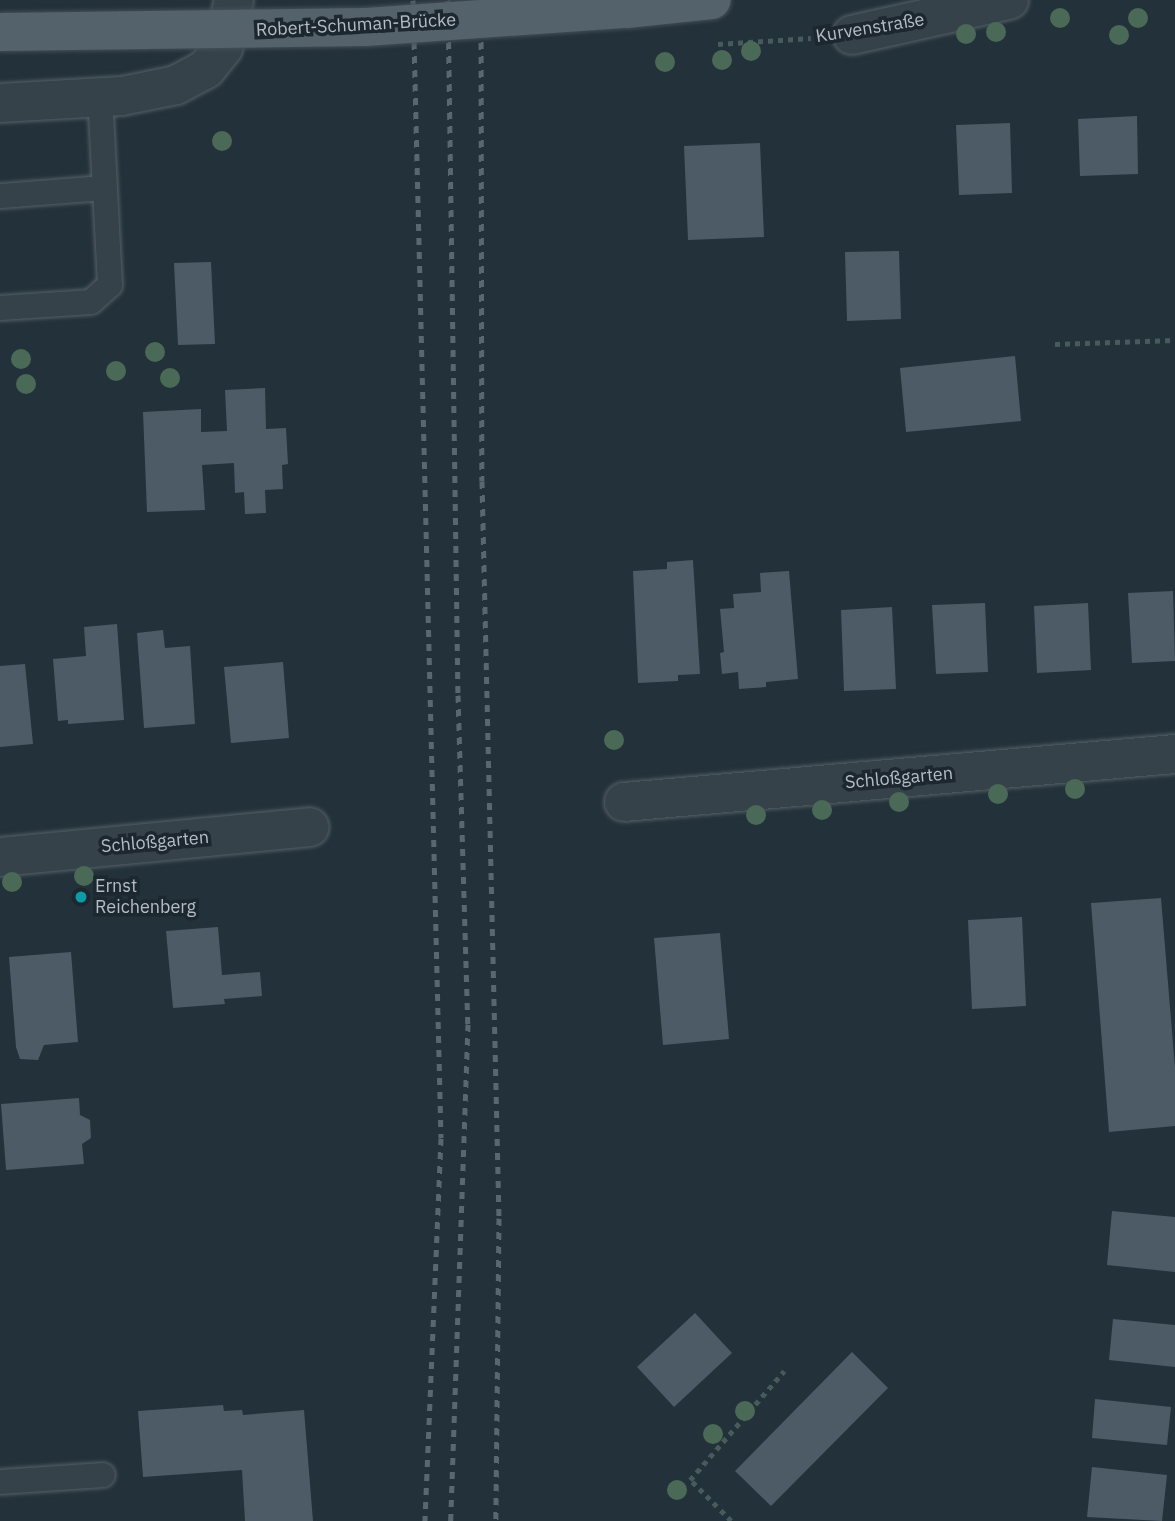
<!DOCTYPE html>
<meta charset="utf-8">
<style>
body{margin:0}
#map{position:relative;width:1175px;height:1521px;overflow:hidden;background:#23313a;font-family:"IBM Plex Sans",sans-serif}
div>[style]{position:absolute}
.building>*{inset:0;background:#4c5b65}
.path>*{height:4.5px;margin-top:-2.25px;transform-origin:0;background:repeating-linear-gradient(90deg,#465b5a 0 5px,transparent 0 10px)}
.roads{filter:drop-shadow(0 0 2px #556068) drop-shadow(0 0 2px #556068)}
.lane>*{height:24px;margin:-12px;padding:0 12px;transform-origin:12px;border-radius:12px;background:#36424a}
.street>*{height:38px;margin:-19px;padding:0 19px;transform-origin:19px;border-radius:19px;background:#36424a}
.rail>*{height:5px;margin-top:-2.5px;transform-origin:0;background:repeating-linear-gradient(90deg,#596771 0 7px,transparent 0 14px)}
.bridges{filter:drop-shadow(0 0 2px #434e56) drop-shadow(0 0 2px #434e56)}
.primary-bridge>*{height:38px;margin:-19px;padding:0 19px;transform-origin:19px;border-radius:19px;background:#54626b}
.trees>*{width:20px;height:20px;margin:-10px;border-radius:50%;background:#4a6956}
.dots>*{width:19px;height:19px;translate:-50% -50%;box-sizing:border-box;border:4px solid #1c272f;border-radius:50%}
span{translate:-50% -50%;white-space:nowrap;text-align:center;line-height:1.15;-webkit-text-stroke:7px #1c272f;paint-order:stroke}
.street-label{font-size:18px;color:#b2bdc6}
.poi-label{font-size:18px;color:#b2bdc6}
.left{translate:0 -50%;text-align:left}
</style>
<div id="map">
<div class="building">
<i style="clip-path:polygon(1137px 116px,1138px 174px,1080px 176px,1078px 119px)"></i>
<i style="clip-path:polygon(1010px 123px,1012px 193px,959px 195px,956px 125px)"></i>
<i style="clip-path:polygon(760px 143px,764px 237px,688px 240px,684px 146px)"></i>
<i style="clip-path:polygon(899px 251px,901px 319px,847px 321px,845px 252px)"></i>
<i style="clip-path:polygon(211px 262px,215px 344px,178px 345px,174px 263px)"></i>
<i style="clip-path:polygon(1015px 356px,1021px 421px,906px 432px,900px 368px)"></i>
<i style="clip-path:polygon(265px 388px,266px 429px,286px 428px,288px 464px,282px 465px,283px 489px,265px 490px,266px 513px,245px 514px,244px 492px,235px 493px,234px 463px,202px 465px,205px 510px,147px 512px,143px 412px,201px 409px,201px 432px,227px 431px,225px 390px)"></i>
<i style="clip-path:polygon(693px 560px,700px 674px,678px 675px,678px 681px,638px 683px,633px 571px,667px 569px,667px 562px)"></i>
<i style="clip-path:polygon(789px 571px,798px 679px,766px 682px,766px 687px,739px 689px,738px 672px,722px 674px,720px 653px,724px 652px,720px 609px,734px 608px,733px 594px,761px 592px,760px 573px)"></i>
<i style="clip-path:polygon(1173px 591px,1175px 661px,1132px 663px,1128px 593px)"></i>
<i style="clip-path:polygon(985px 603px,988px 672px,936px 674px,932px 605px)"></i>
<i style="clip-path:polygon(1088px 603px,1091px 670px,1037px 673px,1034px 606px)"></i>
<i style="clip-path:polygon(892px 607px,896px 689px,844px 691px,841px 610px)"></i>
<i style="clip-path:polygon(117px 624px,124px 720px,68px 724px,68px 720px,58px 721px,53px 659px,86px 656px,84px 627px)"></i>
<i style="clip-path:polygon(163px 630px,165px 648px,190px 646px,195px 724px,144px 728px,137px 633px)"></i>
<i style="clip-path:polygon(283px 662px,289px 738px,231px 743px,224px 667px)"></i>
<i style="clip-path:polygon(25px 664px,33px 744px,0 747px,0 666px)"></i>
<i style="clip-path:polygon(1161px 898px,1175px 1068px,1175px 1126px,1109px 1132px,1091px 903px)"></i>
<i style="clip-path:polygon(1022px 917px,1026px 1006px,972px 1009px,968px 920px)"></i>
<i style="clip-path:polygon(218px 927px,222px 975px,260px 972px,262px 996px,224px 999px,225px 1004px,173px 1008px,166px 931px)"></i>
<i style="clip-path:polygon(720px 933px,729px 1039px,663px 1045px,654px 938px)"></i>
<i style="clip-path:polygon(71px 952px,78px 1042px,44px 1045px,38px 1060px,20px 1059px,16px 1047px,9px 957px)"></i>
<i style="clip-path:polygon(79px 1098px,80px 1115px,90px 1120px,91px 1138px,82px 1144px,84px 1164px,6px 1170px,1px 1104px)"></i>
<i style="clip-path:polygon(1112px 1211px,1175px 1217px,1175px 1272px,1107px 1265px)"></i>
<i style="clip-path:polygon(695px 1313px,732px 1353px,674px 1407px,637px 1367px)"></i>
<i style="clip-path:polygon(1113px 1319px,1175px 1325px,1175px 1367px,1109px 1360px)"></i>
<i style="clip-path:polygon(852px 1352px,888px 1388px,771px 1506px,735px 1471px)"></i>
<i style="clip-path:polygon(1095px 1399px,1171px 1407px,1167px 1445px,1092px 1438px)"></i>
<i style="clip-path:polygon(223px 1405px,224px 1411px,242px 1410px,243px 1415px,304px 1410px,313px 1521px,245px 1521px,242px 1470px,143px 1477px,138px 1411px)"></i>
<i style="clip-path:polygon(1092px 1467px,1167px 1475px,1162px 1521px,1087px 1517px)"></i>
</div>
<div class="path">
<i style="left:718px;top:44px;width:93px;rotate:-3.7deg"></i>
<i style="left:1055px;top:344px;width:120px;rotate:-1.9deg"></i>
<i style="left:731px;top:1521px;width:58px;rotate:-135deg"></i>
<i style="left:690px;top:1480px;width:144px;rotate:-49.2deg"></i>
</div>
<div class="roads">
<div class="lane">
<i style="left:0;top:196px;width:105px;rotate:-4.4deg"></i>
<i style="left:0;top:308px;width:91px;rotate:-3.8deg"></i>
<i style="left:91px;top:302px;width:25px;rotate:-42deg"></i>
<i style="left:110px;top:285px;width:188px;rotate:-93deg"></i>
<i style="left:0;top:1482px;width:103px;rotate:-3.9deg"></i>
</div>
<div class="street">
<i style="left:852px;top:35px;width:161px;rotate:-12.6deg"></i>
<i style="left:0;top:103px;width:122px;rotate:-3.3deg"></i>
<i style="left:122px;top:96px;width:55px;rotate:-11.5deg"></i>
<i style="left:176px;top:85px;width:34px;rotate:-28deg"></i>
<i style="left:206px;top:69px;width:27px;rotate:-51deg"></i>
<i style="left:223px;top:48px;width:49px;rotate:-77.1deg"></i>
<i style="left:624px;top:802px;width:553px;rotate:-4.98deg"></i>
<i style="left:0;top:857px;width:311px;rotate:-5.5deg"></i>
</div>
</div>
<div class="rail">
<i style="left:413px;top:0;width:1138px;rotate:88.59deg"></i>
<i style="left:441px;top:1138px;width:383px;rotate:92.4deg"></i>
<i style="left:448px;top:0;width:695px;rotate:89.18deg"></i>
<i style="left:458px;top:695px;width:329px;rotate:88.3deg"></i>
<i style="left:468px;top:1024px;width:497px;rotate:92deg"></i>
<i style="left:481px;top:0;width:481px;rotate:89.9deg"></i>
<i style="left:482px;top:481px;width:737px;rotate:88.68deg"></i>
<i style="left:499px;top:1218px;width:303px;rotate:90.6deg"></i>
</div>
<div class="bridges">
<div class="primary-bridge">
<i style="left:0;top:32px;width:366px;rotate:-0.8deg"></i>
<i style="left:366px;top:27px;width:261px;rotate:-4deg"></i>
<i style="left:626px;top:9px;width:86px;rotate:-6deg"></i>
</div>
</div>
<div class="trees">
<i style="left:1060px;top:18px"></i>
<i style="left:1138px;top:18px"></i>
<i style="left:996px;top:32px"></i>
<i style="left:966px;top:34px"></i>
<i style="left:1119px;top:35px"></i>
<i style="left:751px;top:51px"></i>
<i style="left:722px;top:60px"></i>
<i style="left:665px;top:62px"></i>
<i style="left:222px;top:141px"></i>
<i style="left:155px;top:352px"></i>
<i style="left:21px;top:359px"></i>
<i style="left:116px;top:371px"></i>
<i style="left:170px;top:378px"></i>
<i style="left:26px;top:384px"></i>
<i style="left:614px;top:740px"></i>
<i style="left:1075px;top:789px"></i>
<i style="left:998px;top:794px"></i>
<i style="left:899px;top:802px"></i>
<i style="left:822px;top:810px"></i>
<i style="left:756px;top:815px"></i>
<i style="left:84px;top:876px"></i>
<i style="left:12px;top:882px"></i>
<i style="left:745px;top:1411px"></i>
<i style="left:713px;top:1434px"></i>
<i style="left:677px;top:1490px"></i>
</div>
<div class="dots">
<i style="left:81px;top:897px;background:#0f9aa8"></i>
</div>
<div class="street-label">
<span style="left:356px;top:25px;rotate:-3deg">Robert-Schuman-Brücke</span>
<span style="left:870px;top:28px;rotate:-9deg">Kurvenstraße</span>
<span style="left:899px;top:778px;rotate:-5deg">Schloßgarten</span>
<span style="left:155px;top:842px;rotate:-5deg">Schloßgarten</span>
</div>
<div class="poi-label">
<span class="left" style="left:95px;top:897px">Ernst<br>Reichenberg</span>
</div>
</div>
